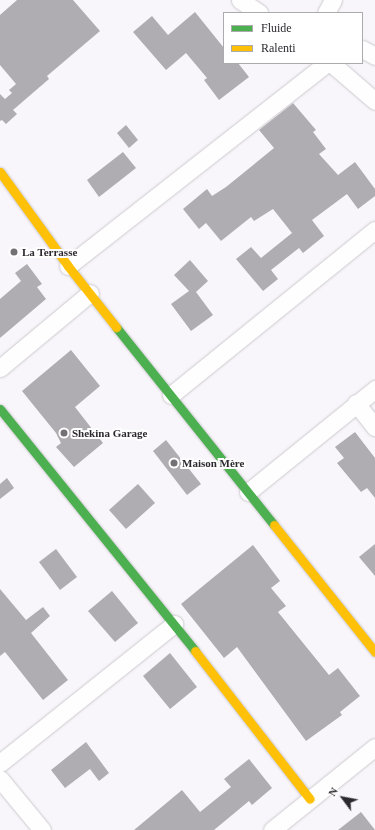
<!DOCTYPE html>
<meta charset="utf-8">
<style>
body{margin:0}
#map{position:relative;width:375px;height:830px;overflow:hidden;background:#f9f6fb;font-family:"Times New Roman",serif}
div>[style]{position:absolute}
.building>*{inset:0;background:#afadb1}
.roads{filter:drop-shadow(0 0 1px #cccace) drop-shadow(0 0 1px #cccace)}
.street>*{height:17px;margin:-8.5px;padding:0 8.5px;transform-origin:8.5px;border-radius:8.5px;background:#fefefe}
.fast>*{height:9px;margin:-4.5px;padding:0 4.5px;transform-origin:4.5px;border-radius:4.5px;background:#4caf50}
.slow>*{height:9px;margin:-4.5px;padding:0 4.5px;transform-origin:4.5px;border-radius:4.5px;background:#ffc107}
.dots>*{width:11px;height:11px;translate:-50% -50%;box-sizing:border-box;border:2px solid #fff;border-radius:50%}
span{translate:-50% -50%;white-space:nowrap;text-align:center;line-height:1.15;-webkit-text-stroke:4px #fff;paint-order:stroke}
.poi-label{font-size:11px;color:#2d2a2f;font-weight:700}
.left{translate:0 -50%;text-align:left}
.legend{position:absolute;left:223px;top:12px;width:140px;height:52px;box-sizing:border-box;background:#fff;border:1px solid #abaaac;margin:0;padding:5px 7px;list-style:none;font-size:12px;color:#2d2a2f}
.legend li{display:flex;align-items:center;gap:8px;height:20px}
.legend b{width:20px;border:1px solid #abaaac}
.north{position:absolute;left:323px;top:778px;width:40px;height:40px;-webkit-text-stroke:3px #fff;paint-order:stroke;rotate:302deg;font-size:11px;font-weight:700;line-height:16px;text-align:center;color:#2d2a2f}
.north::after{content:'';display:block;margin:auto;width:14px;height:18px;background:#2d2a2f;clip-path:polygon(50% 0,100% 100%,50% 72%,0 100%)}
</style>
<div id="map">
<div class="building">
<i style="clip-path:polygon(17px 0,73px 0,100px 31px,47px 76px,49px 79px,13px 110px,17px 114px,6px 124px,2px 120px,0 121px,0 94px,5px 99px,12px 93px,9px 90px,16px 84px,0 65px,0 15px)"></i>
<i style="clip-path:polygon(195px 12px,224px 48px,224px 63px,238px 63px,249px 77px,219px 100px,204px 80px,207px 78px,186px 53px,166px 70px,133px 32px,152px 16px,168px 35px)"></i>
<i style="clip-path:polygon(293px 103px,316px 130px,313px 132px,326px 149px,319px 154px,338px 175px,355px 162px,375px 189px,375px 196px,358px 209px,347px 194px,312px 220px,324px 236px,303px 253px,299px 248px,271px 270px,278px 279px,263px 291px,236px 259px,251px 247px,261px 258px,292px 233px,273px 209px,254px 221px,251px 217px,221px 241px,206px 223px,199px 229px,183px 209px,207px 189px,212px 196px,226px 187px,274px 148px,259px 130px)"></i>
<i style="clip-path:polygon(126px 125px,138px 140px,129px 148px,117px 133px)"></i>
<i style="clip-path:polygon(123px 152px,136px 168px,99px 197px,87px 180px)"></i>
<i style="clip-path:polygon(190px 260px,208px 281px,196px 292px,213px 315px,191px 331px,171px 304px,189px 291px,174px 275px)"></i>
<i style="clip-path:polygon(27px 264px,42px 284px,37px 287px,46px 299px,0 338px,0 299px,21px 281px,15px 273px)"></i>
<i style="clip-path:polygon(71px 350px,100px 386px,75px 407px,103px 443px,74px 467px,56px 447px,61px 443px,56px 433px,22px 391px)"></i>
<i style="clip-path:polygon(355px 432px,375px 458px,375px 498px,367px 488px,361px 492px,337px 463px,344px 458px,335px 447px)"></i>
<i style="clip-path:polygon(166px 440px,201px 484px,187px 495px,153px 451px)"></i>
<i style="clip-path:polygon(7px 478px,14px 488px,0 499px,0 484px)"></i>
<i style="clip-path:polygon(138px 484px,155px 503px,126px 529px,109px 510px)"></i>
<i style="clip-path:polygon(375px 544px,375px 576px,359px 557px)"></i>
<i style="clip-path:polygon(253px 545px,280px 581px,271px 588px,286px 606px,278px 612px,329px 675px,338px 668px,360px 696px,340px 712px,342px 715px,306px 741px,237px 647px,224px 658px,181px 604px)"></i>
<i style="clip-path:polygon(56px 549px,77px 577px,60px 590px,39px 562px)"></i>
<i style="clip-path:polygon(0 589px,26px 620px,43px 607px,50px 616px,31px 633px,68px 680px,43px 700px,5px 652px,0 656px)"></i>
<i style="clip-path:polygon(112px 591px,138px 623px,115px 642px,88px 611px)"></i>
<i style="clip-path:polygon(170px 653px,197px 687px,170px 709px,143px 676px)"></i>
<i style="clip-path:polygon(86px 742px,109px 773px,99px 781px,90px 769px,65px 788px,51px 770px)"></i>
<i style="clip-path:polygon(249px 759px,272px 788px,252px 805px,249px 801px,214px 830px,134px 830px,182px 790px,200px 812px,231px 787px,224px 779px)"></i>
<i style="clip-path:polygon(361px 812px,375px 830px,338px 830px)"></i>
</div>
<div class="roads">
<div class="street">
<i style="left:240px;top:0;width:23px;rotate:34deg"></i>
<i style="left:326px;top:13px;width:15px;rotate:-62deg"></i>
<i style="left:362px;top:49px;width:15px;rotate:28deg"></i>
<i style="left:331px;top:63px;width:58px;rotate:40.8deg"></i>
<i style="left:68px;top:266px;width:329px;rotate:-38.1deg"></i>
<i style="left:0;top:368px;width:117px;rotate:-39.8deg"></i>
<i style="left:171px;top:395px;width:262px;rotate:-39deg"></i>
<i style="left:356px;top:403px;width:31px;rotate:52deg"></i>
<i style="left:248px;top:492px;width:164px;rotate:-39deg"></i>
<i style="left:0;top:763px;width:223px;rotate:-38.6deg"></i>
<i style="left:0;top:779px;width:66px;rotate:50.5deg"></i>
<i style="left:272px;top:830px;width:132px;rotate:-38.9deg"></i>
</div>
<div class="fast">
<i style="left:116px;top:327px;width:253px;rotate:51.4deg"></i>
<i style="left:0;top:409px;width:311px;rotate:51.1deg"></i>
</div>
<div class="slow">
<i style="left:0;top:172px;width:116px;rotate:54.1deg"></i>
<i style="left:68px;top:266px;width:78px;rotate:51.8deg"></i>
<i style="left:274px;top:525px;width:162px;rotate:51.5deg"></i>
<i style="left:195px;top:651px;width:187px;rotate:52.2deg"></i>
</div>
</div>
<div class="dots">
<i style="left:14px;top:252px;background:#747176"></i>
<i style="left:64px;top:433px;background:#747176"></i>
<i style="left:174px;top:463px;background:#747176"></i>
</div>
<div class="poi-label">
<span class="left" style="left:22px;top:252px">La Terrasse</span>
<span class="left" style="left:72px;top:433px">Shekina Garage</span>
<span class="left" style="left:182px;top:463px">Maison Mère</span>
</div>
<ul class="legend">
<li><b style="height:5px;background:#4caf50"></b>Fluide</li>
<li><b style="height:5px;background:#ffc107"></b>Ralenti</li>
</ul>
<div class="north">N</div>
</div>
